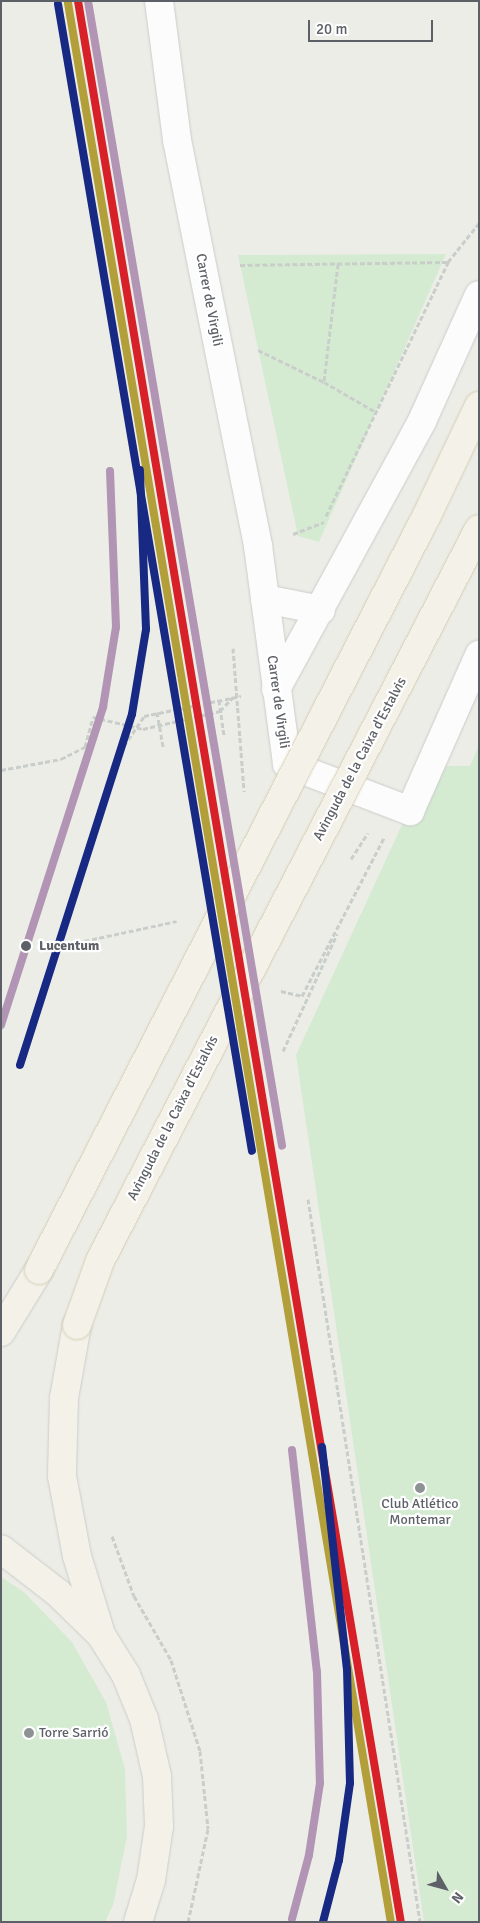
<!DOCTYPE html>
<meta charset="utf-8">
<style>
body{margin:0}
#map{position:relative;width:480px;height:1923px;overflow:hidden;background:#edede8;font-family:Signika,sans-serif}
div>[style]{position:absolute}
.green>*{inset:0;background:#d4ebd2}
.path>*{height:3px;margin-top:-1.5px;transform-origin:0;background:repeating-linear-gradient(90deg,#c9cecb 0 5px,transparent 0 7.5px)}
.roads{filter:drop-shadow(0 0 1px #cbcbca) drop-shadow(0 0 1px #cbcbca)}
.minor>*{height:28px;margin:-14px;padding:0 14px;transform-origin:14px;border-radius:14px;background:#fcfcfc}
.major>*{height:28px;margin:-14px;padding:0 14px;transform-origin:14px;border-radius:14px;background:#f3f1e8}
.bridges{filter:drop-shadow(0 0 1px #d6ceb4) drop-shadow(0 0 1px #d6ceb4)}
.major-bridge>*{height:28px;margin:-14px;padding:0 14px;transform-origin:14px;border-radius:14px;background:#f3f1e8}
.tram-1>*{height:8px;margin:-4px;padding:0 4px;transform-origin:4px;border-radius:4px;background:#d72028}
.tram-2>*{height:8px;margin:-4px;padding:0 4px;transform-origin:4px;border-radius:4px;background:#b39f39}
.tram-3>*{height:8px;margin:-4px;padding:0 4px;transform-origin:4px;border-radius:4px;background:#b294b4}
.tram-4>*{height:8px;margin:-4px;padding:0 4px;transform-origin:4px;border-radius:4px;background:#172983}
.dots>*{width:14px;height:14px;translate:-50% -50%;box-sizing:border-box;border:2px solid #fff;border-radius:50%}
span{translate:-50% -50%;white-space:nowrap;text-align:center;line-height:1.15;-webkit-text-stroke:4.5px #fff;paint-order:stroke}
.street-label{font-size:14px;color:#5d6167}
.stop-label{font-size:14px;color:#5d6167;font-weight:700}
.left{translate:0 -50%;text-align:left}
.poi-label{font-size:14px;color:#5d6167}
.frame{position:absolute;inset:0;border:2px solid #5d6167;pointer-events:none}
.north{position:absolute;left:420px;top:1863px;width:50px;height:50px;-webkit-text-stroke:4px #fff;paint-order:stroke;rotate:128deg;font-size:14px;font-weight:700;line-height:20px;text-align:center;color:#5d6167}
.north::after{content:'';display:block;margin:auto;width:18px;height:22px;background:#5d6167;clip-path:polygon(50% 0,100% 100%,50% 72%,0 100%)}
.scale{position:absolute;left:308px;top:20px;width:125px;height:22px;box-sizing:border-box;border:2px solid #5d6167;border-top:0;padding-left:6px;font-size:15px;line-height:18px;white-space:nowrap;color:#5d6167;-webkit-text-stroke:4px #fff;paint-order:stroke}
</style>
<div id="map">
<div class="green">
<i style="clip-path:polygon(446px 254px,319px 542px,298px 536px,238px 255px)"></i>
<i style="clip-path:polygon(479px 745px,479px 1922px,424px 1922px,296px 1055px,429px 766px,470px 766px)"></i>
<i style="clip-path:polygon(1px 1577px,24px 1592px,72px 1642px,106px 1702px,125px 1769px,127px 1837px,113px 1905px,105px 1922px,1px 1922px)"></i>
</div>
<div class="path">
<i style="left:338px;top:264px;width:119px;rotate:96.8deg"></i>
<i style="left:324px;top:382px;width:60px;rotate:30deg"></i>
<i style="left:240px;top:265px;width:208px;rotate:-0.8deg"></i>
<i style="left:258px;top:350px;width:73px;rotate:25.9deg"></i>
<i style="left:326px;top:516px;width:282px;rotate:-64.3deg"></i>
<i style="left:448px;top:262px;width:50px;rotate:-51.5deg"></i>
<i style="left:293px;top:534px;width:33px;rotate:-21deg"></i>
<i style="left:233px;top:648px;width:144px;rotate:85.6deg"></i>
<i style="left:219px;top:700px;width:37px;rotate:82deg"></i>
<i style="left:157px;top:712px;width:35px;rotate:80deg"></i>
<i style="left:124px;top:746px;width:36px;rotate:-56deg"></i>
<i style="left:144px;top:716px;width:99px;rotate:-11.7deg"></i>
<i style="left:1px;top:770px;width:61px;rotate:-10.4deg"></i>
<i style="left:61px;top:759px;width:27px;rotate:-27deg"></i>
<i style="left:85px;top:747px;width:31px;rotate:-75deg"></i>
<i style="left:93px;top:717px;width:51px;rotate:13.5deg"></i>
<i style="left:143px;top:729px;width:79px;rotate:-13.2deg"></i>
<i style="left:220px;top:711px;width:19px;rotate:-47deg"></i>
<i style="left:351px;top:859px;width:31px;rotate:-57deg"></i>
<i style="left:70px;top:944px;width:109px;rotate:-12.1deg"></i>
<i style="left:281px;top:991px;width:22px;rotate:13deg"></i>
<i style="left:302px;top:996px;width:178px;rotate:-62.6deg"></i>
<i style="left:283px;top:1051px;width:129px;rotate:-65.2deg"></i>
<i style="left:308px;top:1199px;width:732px;rotate:81.19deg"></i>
<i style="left:112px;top:1536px;width:64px;rotate:69.9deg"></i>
<i style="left:134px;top:1596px;width:74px;rotate:60deg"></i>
<i style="left:171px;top:1660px;width:96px;rotate:72.3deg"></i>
<i style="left:200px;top:1751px;width:78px;rotate:84.1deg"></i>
<i style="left:208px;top:1829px;width:95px;rotate:102.1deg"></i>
</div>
<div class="roads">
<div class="minor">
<i style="left:159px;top:1px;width:140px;rotate:82.6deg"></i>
<i style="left:177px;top:140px;width:414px;rotate:78.7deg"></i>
<i style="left:258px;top:546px;width:220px;rotate:82.4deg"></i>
<i style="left:287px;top:764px;width:132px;rotate:20.9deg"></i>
<i style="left:410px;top:811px;width:171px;rotate:-66.1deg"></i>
<i style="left:265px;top:599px;width:57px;rotate:11.1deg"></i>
<i style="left:276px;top:689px;width:305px;rotate:-61.4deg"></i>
<i style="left:422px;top:421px;width:138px;rotate:-65.7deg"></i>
</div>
<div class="major">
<i style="left:77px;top:1325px;width:74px;rotate:100.1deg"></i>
<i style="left:64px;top:1398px;width:78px;rotate:91.5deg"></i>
<i style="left:62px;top:1476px;width:81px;rotate:79.4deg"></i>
<i style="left:77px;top:1556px;width:78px;rotate:73deg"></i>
<i style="left:1px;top:1332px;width:73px;rotate:-58.5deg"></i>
<i style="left:1px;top:1549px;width:72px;rotate:37.7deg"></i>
<i style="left:58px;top:1593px;width:60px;rotate:44.3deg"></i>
<i style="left:101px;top:1635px;width:47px;rotate:58deg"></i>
<i style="left:126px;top:1675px;width:48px;rotate:67.8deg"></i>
<i style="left:144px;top:1719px;width:58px;rotate:77.2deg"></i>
<i style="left:157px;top:1776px;width:50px;rotate:87.7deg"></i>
<i style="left:159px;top:1826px;width:55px;rotate:98.4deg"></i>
<i style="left:151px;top:1880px;width:44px;rotate:107.2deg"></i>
</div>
</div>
<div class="bridges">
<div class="major-bridge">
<i style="left:39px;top:1270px;width:849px;rotate:-62.8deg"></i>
<i style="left:427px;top:515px;width:121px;rotate:-64.5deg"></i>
<i style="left:77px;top:1325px;width:68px;rotate:-70.2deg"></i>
<i style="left:100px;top:1261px;width:824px;rotate:-62.63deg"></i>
</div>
</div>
<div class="tram-1">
<i style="left:78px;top:1px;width:1948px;rotate:80.46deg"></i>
</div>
<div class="tram-2">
<i style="left:68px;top:3px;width:1946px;rotate:80.45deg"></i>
</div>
<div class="tram-3">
<i style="left:88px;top:1px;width:1161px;rotate:80.38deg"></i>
<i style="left:1px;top:1025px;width:334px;rotate:-72.2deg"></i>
<i style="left:103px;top:707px;width:81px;rotate:-80.8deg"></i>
<i style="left:116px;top:627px;width:156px;rotate:-92.2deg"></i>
<i style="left:292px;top:1450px;width:223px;rotate:83.6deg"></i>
<i style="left:317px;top:1672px;width:111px;rotate:88.5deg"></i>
<i style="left:320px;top:1783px;width:73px;rotate:98.7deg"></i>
<i style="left:309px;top:1855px;width:66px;rotate:104.9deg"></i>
</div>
<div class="tram-4">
<i style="left:58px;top:4px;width:1163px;rotate:80.4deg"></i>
<i style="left:20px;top:1065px;width:368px;rotate:-72.3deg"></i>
<i style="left:132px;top:714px;width:86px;rotate:-80.6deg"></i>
<i style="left:146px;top:629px;width:159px;rotate:-92.2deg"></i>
<i style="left:322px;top:1447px;width:223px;rotate:83.6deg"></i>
<i style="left:347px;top:1669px;width:114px;rotate:88.5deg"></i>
<i style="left:350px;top:1783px;width:78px;rotate:98.1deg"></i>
<i style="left:339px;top:1860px;width:64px;rotate:104.5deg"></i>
</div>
<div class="dots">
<i style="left:26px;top:946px;background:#5d6167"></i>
<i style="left:420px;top:1488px;background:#8f9294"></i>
<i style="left:29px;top:1733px;background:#8f9294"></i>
</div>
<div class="street-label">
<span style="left:209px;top:300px;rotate:79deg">Carrer de Virgili</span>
<span style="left:278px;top:702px;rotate:82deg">Carrer de Virgili</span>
<span style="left:360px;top:759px;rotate:-62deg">Avinguda de la Caixa d'Estalvis</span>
<span style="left:173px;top:1118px;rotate:-63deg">Avinguda de la Caixa d'Estalvis</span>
</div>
<div class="stop-label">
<span class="left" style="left:39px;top:946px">Lucentum</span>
</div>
<div class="poi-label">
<span style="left:420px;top:1512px">Club Atlético<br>Montemar</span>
<span class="left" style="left:39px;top:1733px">Torre Sarrió</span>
</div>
<div class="frame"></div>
<div class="north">N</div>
<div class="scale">20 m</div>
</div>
